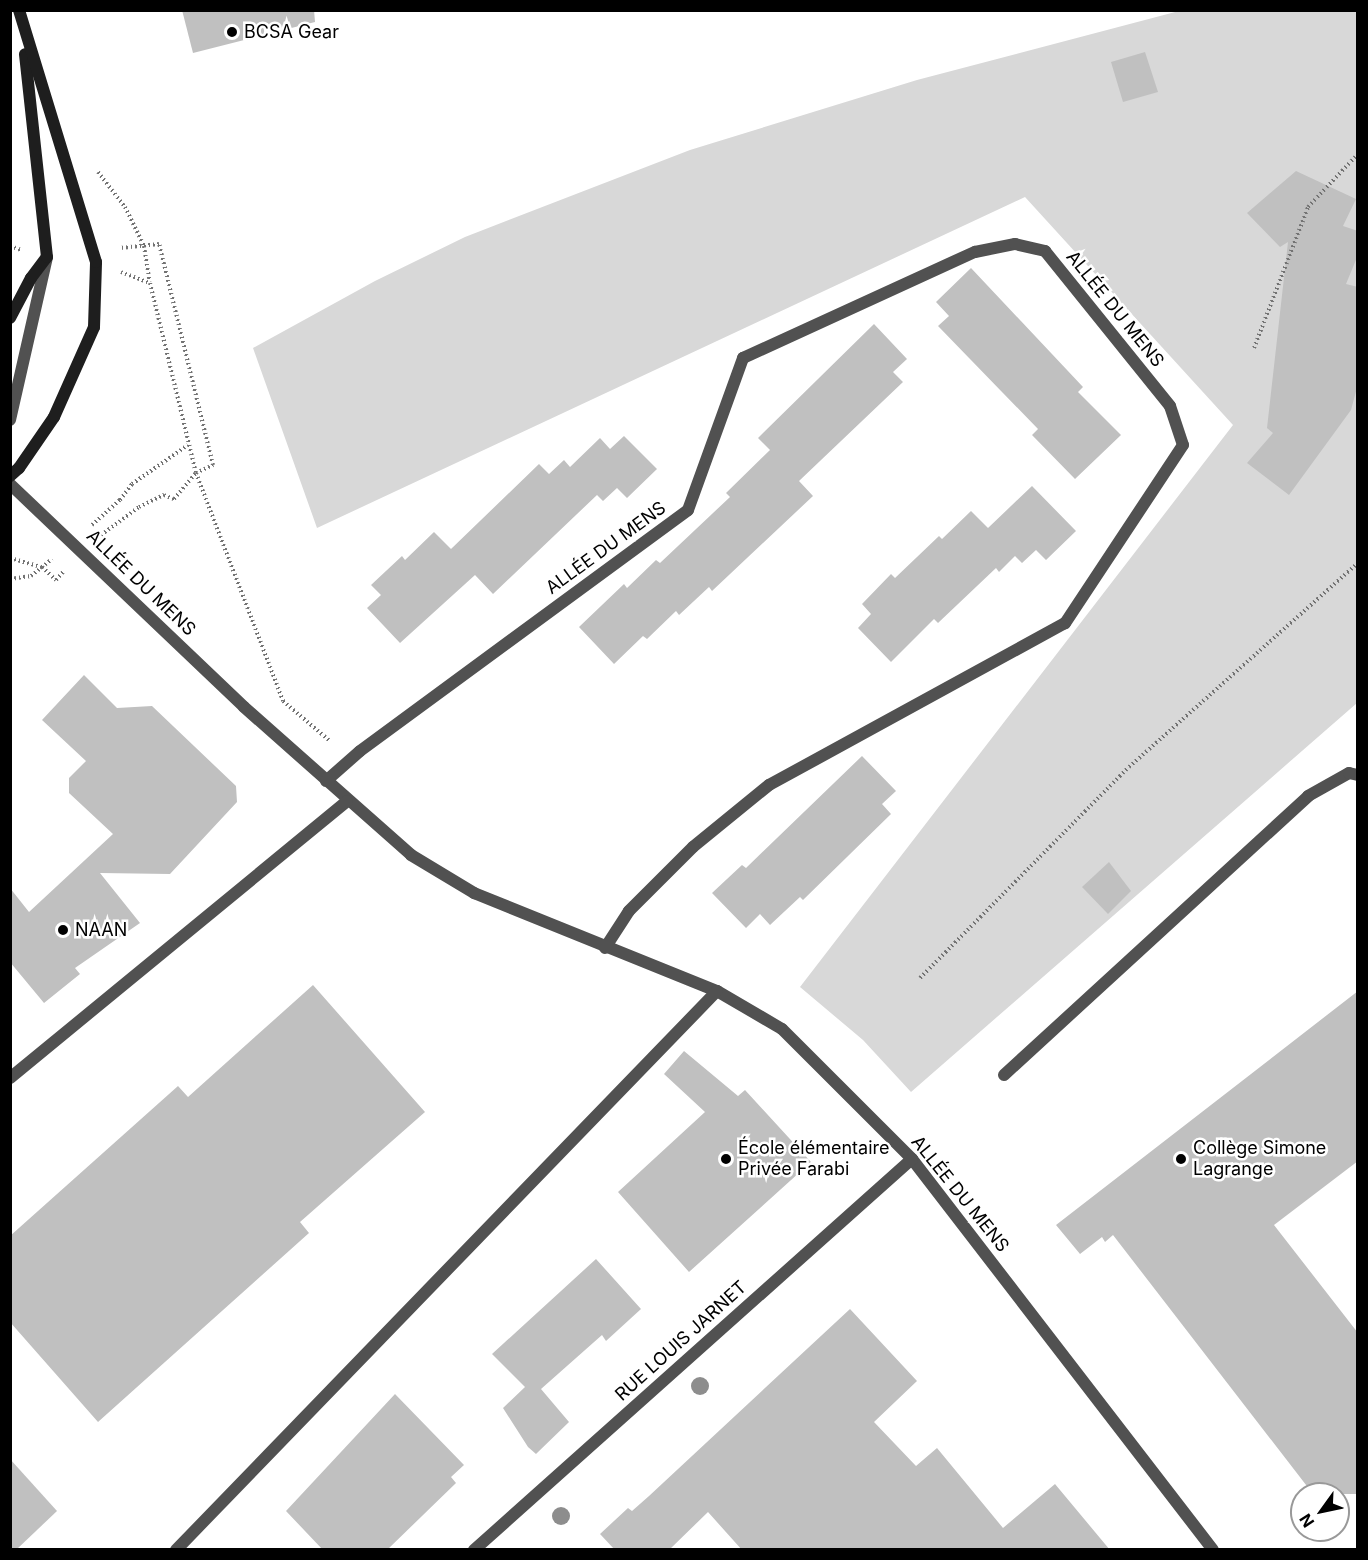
<!DOCTYPE html>
<meta charset="utf-8">
<style>
body{margin:0}
#map{position:relative;width:1368px;height:1560px;overflow:hidden;background:#fff;font-family:Inter,sans-serif}
div>[style]{position:absolute}
.green>*{inset:0;background:#d8d8d8}
.building>*{inset:0;background:#c0c0c0}
.path>*{height:4px;margin-top:-2px;transform-origin:0;background:repeating-linear-gradient(90deg,#737373 0 1.5px,transparent 0 4.5px)}
.street>*{height:12px;margin:-6px;padding:0 6px;transform-origin:6px;border-radius:6px;background:#515151}
.secondary>*{height:12px;margin:-6px;padding:0 6px;transform-origin:6px;border-radius:6px;background:#1e1e1e}
.trees>*{width:18px;height:18px;margin:-9px;border-radius:50%;background:#8d8d8d}
.dots>*{width:16px;height:16px;translate:-50% -50%;box-sizing:border-box;border:3px solid #fff;border-radius:50%}
span{translate:-50% -50%;white-space:nowrap;text-align:center;line-height:1.15;-webkit-text-stroke:5px #fff;paint-order:stroke}
.poi-label{font-size:18px;color:#000}
.left{translate:0 -50%;text-align:left}
.street-label{font-size:18px;color:#000}
.frame{position:absolute;inset:0;border:12px solid #000;pointer-events:none}
.north{position:absolute;left:1290px;top:1482px;width:60px;height:60px;box-sizing:border-box;background:#fff;border:2px solid #999;border-radius:50%;rotate:237deg;font-size:16px;font-weight:700;line-height:24px;text-align:center;color:#000}
.north::after{content:'';display:block;margin:auto;width:21px;height:27px;background:#000;clip-path:polygon(50% 0,100% 100%,50% 72%,0 100%)}
</style>
<div id="map">
<div class="green">
<i style="clip-path:polygon(1179px 11px,1357px 11px,1357px 703px,911px 1092px,863px 1040px,800px 987px,1233px 425px,1025px 197px,317px 528px,253px 348px,375px 281px,465px 237px,690px 150px,917px 80px)"></i>
</div>
<div class="building">
<i style="clip-path:polygon(182px 10px,314px 10px,315px 22px,193px 53px)"></i>
<i style="clip-path:polygon(1145px 52px,1158px 92px,1123px 102px,1111px 62px)"></i>
<i style="clip-path:polygon(1296px 171px,1356px 199px,1343px 226px,1358px 231px,1358px 255px,1346px 284px,1358px 287px,1358px 384px,1351px 410px,1289px 495px,1247px 463px,1273px 433px,1267px 428px,1288px 242px,1280px 247px,1247px 213px)"></i>
<i style="clip-path:polygon(971px 268px,1083px 387px,1078px 392px,1121px 435px,1075px 479px,1032px 435px,1038px 429px,938px 326px,949px 316px,936px 302px)"></i>
<i style="clip-path:polygon(874px 324px,907px 359px,893px 372px,903px 382px,799px 481px,813px 496px,712px 591px,709px 587px,679px 615px,676px 611px,647px 639px,643px 636px,614px 664px,579px 627px,624px 584px,627px 588px,656px 560px,660px 563px,730px 497px,726px 493px,770px 450px,758px 438px)"></i>
<i style="clip-path:polygon(624px 436px,657px 469px,627px 498px,617px 488px,603px 501px,597px 495px,493px 594px,475px 575px,400px 643px,367px 608px,381px 595px,371px 585px,402px 556px,405px 560px,434px 532px,451px 549px,539px 464px,549px 474px,564px 460px,570px 467px,600px 438px,610px 449px)"></i>
<i style="clip-path:polygon(1032px 486px,1076px 531px,1046px 560px,1036px 550px,1022px 563px,1015px 556px,999px 572px,996px 568px,938px 623px,934px 619px,891px 662px,858px 628px,871px 614px,862px 604px,891px 574px,895px 578px,939px 536px,942px 539px,971px 511px,988px 528px)"></i>
<i style="clip-path:polygon(84px 675px,117px 708px,152px 706px,236px 786px,237px 802px,170px 874px,100px 873px,140px 923px,75px 968px,80px 974px,44px 1003px,10px 962px,10px 888px,29px 912px,113px 834px,69px 793px,69px 778px,86px 761px,42px 720px)"></i>
<i style="clip-path:polygon(862px 756px,896px 791px,882px 804px,891px 814px,803px 900px,800px 897px,770px 925px,760px 914px,746px 928px,712px 893px,742px 865px,746px 868px)"></i>
<i style="clip-path:polygon(1109px 862px,1131px 891px,1108px 914px,1082px 887px)"></i>
<i style="clip-path:polygon(313px 985px,425px 1112px,300px 1222px,309px 1233px,98px 1422px,10px 1322px,10px 1236px,178px 1086px,188px 1097px)"></i>
<i style="clip-path:polygon(1358px 991px,1358px 1161px,1274px 1225px,1358px 1333px,1358px 1494px,1313px 1494px,1113px 1235px,1105px 1242px,1102px 1237px,1080px 1254px,1056px 1225px)"></i>
<i style="clip-path:polygon(684px 1051px,738px 1096px,745px 1090px,811px 1162px,689px 1272px,618px 1192px,705px 1112px,664px 1074px)"></i>
<i style="clip-path:polygon(596px 1259px,641px 1309px,606px 1341px,602px 1335px,541px 1389px,569px 1422px,536px 1454px,528px 1447px,503px 1408px,525px 1387px,492px 1354px)"></i>
<i style="clip-path:polygon(850px 1309px,917px 1381px,874px 1422px,916px 1466px,937px 1448px,1003px 1528px,1055px 1484px,1110px 1550px,742px 1550px,708px 1512px,669px 1550px,615px 1550px,600px 1534px,628px 1508px,632px 1511px,649px 1496px)"></i>
<i style="clip-path:polygon(395px 1394px,464px 1465px,451px 1477px,456px 1483px,387px 1550px,323px 1550px,286px 1511px)"></i>
<i style="clip-path:polygon(10px 1459px,57px 1511px,16px 1550px,10px 1550px)"></i>
</div>
<div class="path">
<i style="left:98px;top:172px;width:44px;rotate:52.4deg"></i>
<i style="left:125px;top:207px;width:43px;rotate:64deg"></i>
<i style="left:144px;top:246px;width:36px;rotate:81deg"></i>
<i style="left:10px;top:246px;width:12px;rotate:20deg"></i>
<i style="left:121px;top:272px;width:31px;rotate:21deg"></i>
<i style="left:150px;top:283px;width:195px;rotate:76.4deg"></i>
<i style="left:196px;top:473px;width:244px;rotate:69.1deg"></i>
<i style="left:283px;top:701px;width:62px;rotate:40.4deg"></i>
<i style="left:1254px;top:348px;width:151px;rotate:-69deg"></i>
<i style="left:1308px;top:207px;width:73px;rotate:-46.7deg"></i>
<i style="left:92px;top:525px;width:38px;rotate:-42deg"></i>
<i style="left:120px;top:500px;width:20px;rotate:-53deg"></i>
<i style="left:132px;top:484px;width:68px;rotate:-34.9deg"></i>
<i style="left:101px;top:535px;width:47px;rotate:-36.4deg"></i>
<i style="left:139px;top:507px;width:28px;rotate:-26deg"></i>
<i style="left:164px;top:495px;width:11px;rotate:22deg"></i>
<i style="left:174px;top:499px;width:34px;rotate:-50deg"></i>
<i style="left:196px;top:473px;width:19px;rotate:-25deg"></i>
<i style="left:213px;top:465px;width:228px;rotate:-103.7deg"></i>
<i style="left:159px;top:244px;width:39px;rotate:174deg"></i>
<i style="left:10px;top:558px;width:33px;rotate:16deg"></i>
<i style="left:42px;top:567px;width:19px;rotate:43deg"></i>
<i style="left:56px;top:580px;width:11px;rotate:-49deg"></i>
<i style="left:10px;top:579px;width:21px;rotate:-8deg"></i>
<i style="left:31px;top:576px;width:27px;rotate:-39deg"></i>
<i style="left:920px;top:978px;width:297px;rotate:-45.3deg"></i>
<i style="left:1129px;top:767px;width:307px;rotate:-41.7deg"></i>
</div>
<div class="street">
<i style="left:10px;top:420px;width:167px;rotate:-77.2deg"></i>
<i style="left:10px;top:484px;width:323px;rotate:43.6deg"></i>
<i style="left:244px;top:707px;width:223px;rotate:41.5deg"></i>
<i style="left:411px;top:855px;width:74px;rotate:31.1deg"></i>
<i style="left:474px;top:893px;width:262px;rotate:22deg"></i>
<i style="left:717px;top:991px;width:75px;rotate:30.3deg"></i>
<i style="left:782px;top:1029px;width:184px;rotate:45deg"></i>
<i style="left:912px;top:1159px;width:493px;rotate:52.4deg"></i>
<i style="left:326px;top:781px;width:45px;rotate:-41.4deg"></i>
<i style="left:360px;top:751px;width:407px;rotate:-36.3deg"></i>
<i style="left:688px;top:510px;width:162px;rotate:-70.1deg"></i>
<i style="left:743px;top:358px;width:255px;rotate:-24.6deg"></i>
<i style="left:975px;top:252px;width:41px;rotate:-11.3deg"></i>
<i style="left:1015px;top:244px;width:31px;rotate:13deg"></i>
<i style="left:1045px;top:251px;width:199px;rotate:51.1deg"></i>
<i style="left:1170px;top:406px;width:41px;rotate:71.6deg"></i>
<i style="left:1183px;top:445px;width:214px;rotate:123.5deg"></i>
<i style="left:1065px;top:623px;width:337px;rotate:151.3deg"></i>
<i style="left:769px;top:785px;width:98px;rotate:140.8deg"></i>
<i style="left:693px;top:847px;width:91px;rotate:135deg"></i>
<i style="left:629px;top:911px;width:44px;rotate:123deg"></i>
<i style="left:1004px;top:1075px;width:413px;rotate:-42.5deg"></i>
<i style="left:1308px;top:796px;width:47px;rotate:-29.3deg"></i>
<i style="left:1349px;top:773px;width:9px;rotate:13deg"></i>
<i style="left:10px;top:1078px;width:436px;rotate:-39.4deg"></i>
<i style="left:176px;top:1550px;width:778px;rotate:-45.94deg"></i>
<i style="left:474px;top:1550px;width:587px;rotate:-41.76deg"></i>
</div>
<div class="secondary">
<i style="left:10px;top:318px;width:45px;rotate:-62.3deg"></i>
<i style="left:31px;top:278px;width:26px;rotate:-53deg"></i>
<i style="left:47px;top:257px;width:204px;rotate:-96.2deg"></i>
<i style="left:10px;top:476px;width:12px;rotate:-42deg"></i>
<i style="left:19px;top:468px;width:62px;rotate:-55.5deg"></i>
<i style="left:54px;top:417px;width:98px;rotate:-66deg"></i>
<i style="left:94px;top:327px;width:65px;rotate:-88.2deg"></i>
<i style="left:96px;top:262px;width:264px;rotate:-107deg"></i>
</div>
<div class="trees">
<i style="left:700px;top:1386px"></i>
<i style="left:561px;top:1516px"></i>
</div>
<div class="dots">
<i style="left:232px;top:32px;background:#000"></i>
<i style="left:63px;top:930px;background:#000"></i>
<i style="left:726px;top:1159px;background:#000"></i>
<i style="left:1181px;top:1159px;background:#000"></i>
</div>
<div class="poi-label">
<span class="left" style="left:244px;top:32px">BCSA Gear</span>
<span class="left" style="left:75px;top:930px">NAAN</span>
<span class="left" style="left:738px;top:1159px">École élémentaire<br>Privée Farabi</span>
<span class="left" style="left:1193px;top:1159px">Collège Simone<br>Lagrange</span>
</div>
<div class="street-label">
<span style="left:1115px;top:309px;rotate:51deg">ALLÉE DU MENS</span>
<span style="left:606px;top:548px;rotate:-36deg">ALLÉE DU MENS</span>
<span style="left:141px;top:583px;rotate:44deg">ALLÉE DU MENS</span>
<span style="left:960px;top:1194px;rotate:51deg">ALLÉE DU MENS</span>
<span style="left:681px;top:1341px;rotate:-42deg">RUE LOUIS JARNET</span>
</div>
<div class="frame"></div>
<div class="north">N</div>
</div>
